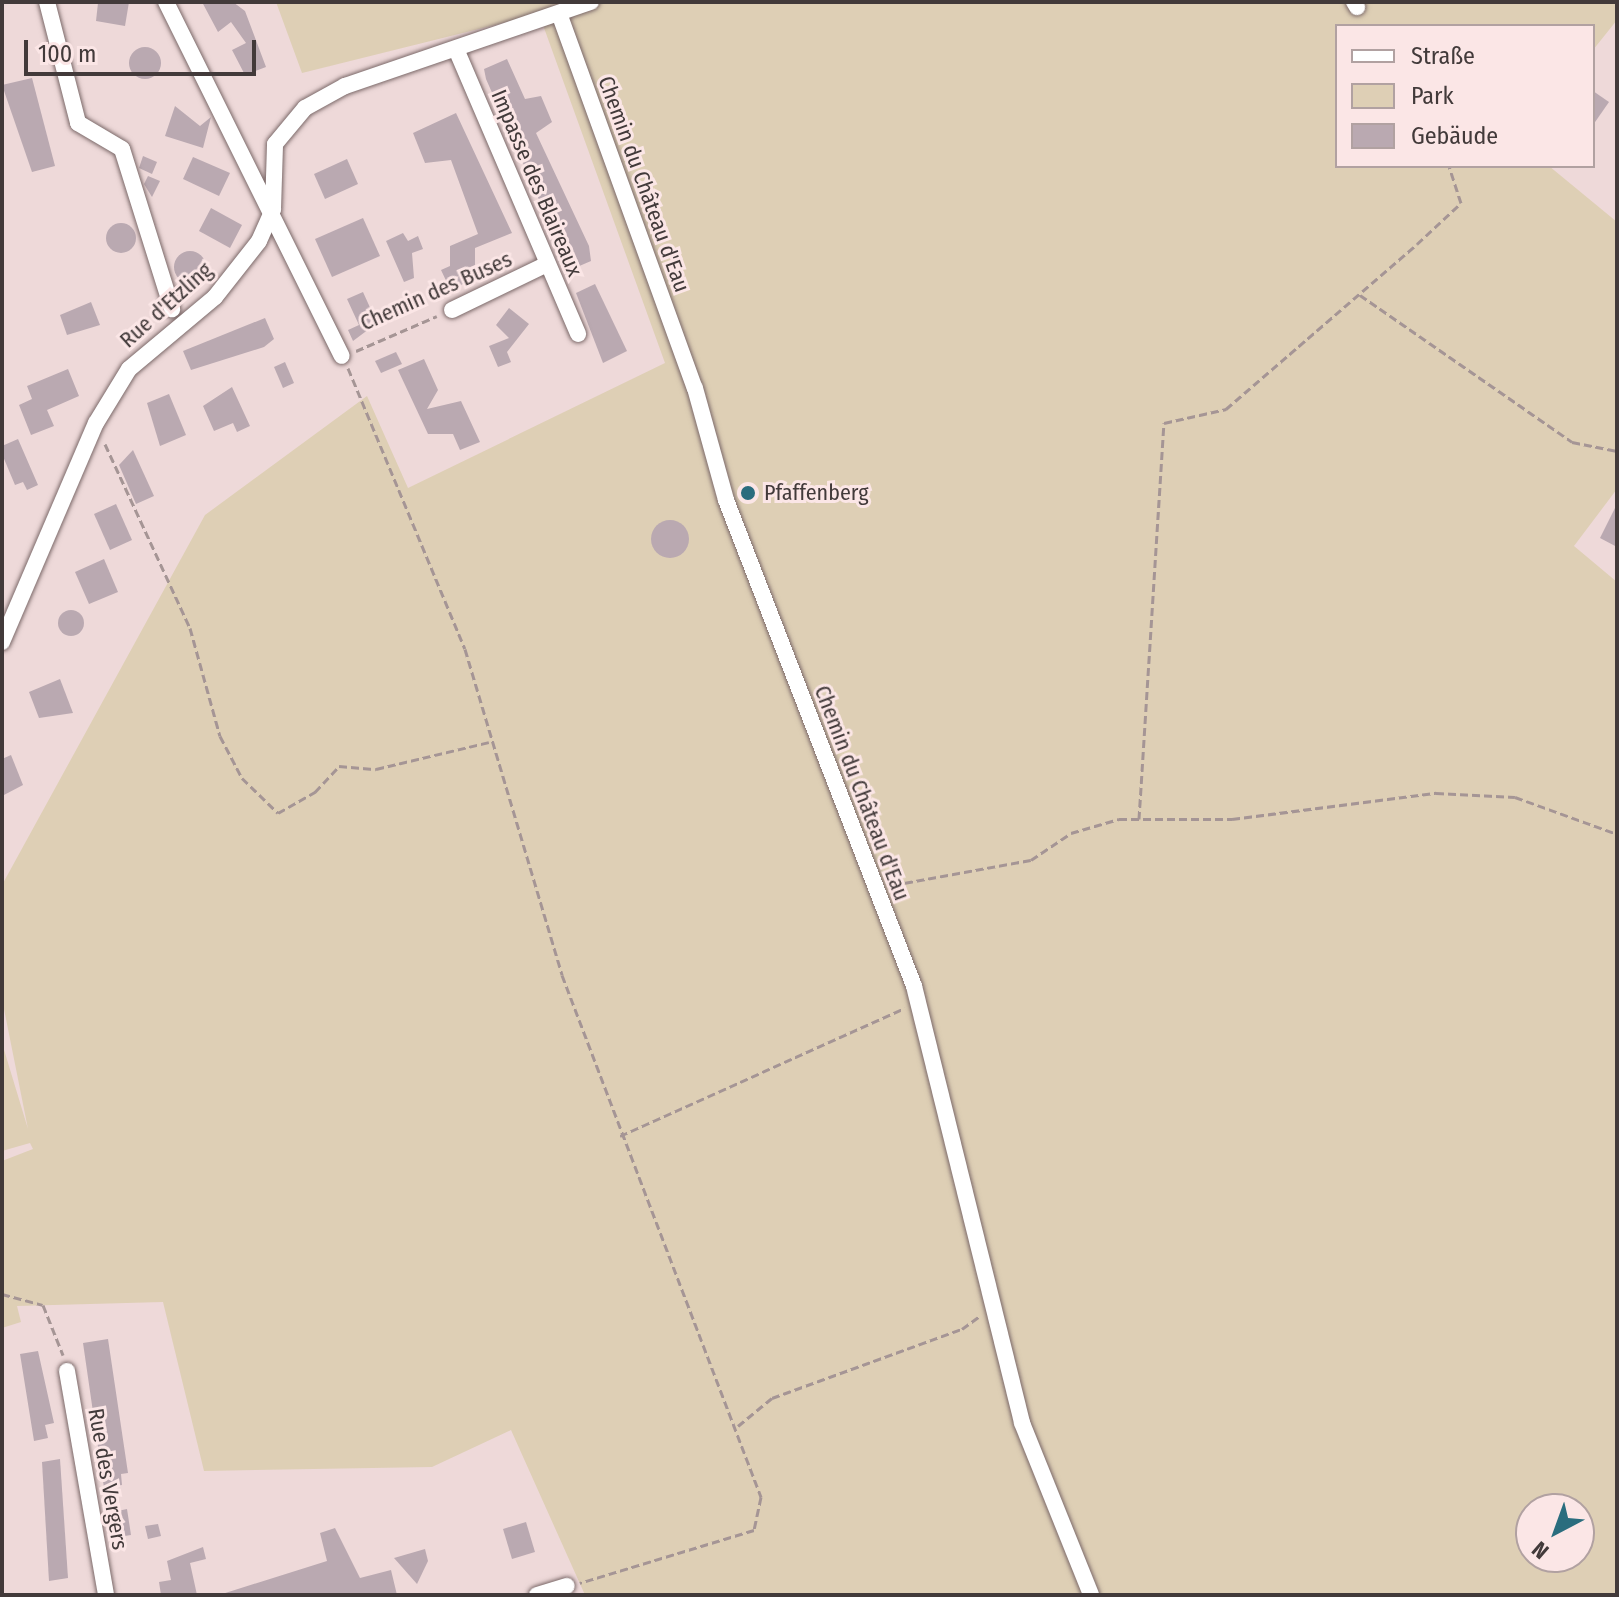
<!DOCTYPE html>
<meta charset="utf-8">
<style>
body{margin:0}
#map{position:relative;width:1619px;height:1597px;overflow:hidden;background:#eed9d9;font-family:"Fira Sans Condensed",sans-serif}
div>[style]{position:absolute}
.green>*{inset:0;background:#decfb5}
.building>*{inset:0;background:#baa9b1}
.round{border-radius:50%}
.path>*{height:3px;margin-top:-1.5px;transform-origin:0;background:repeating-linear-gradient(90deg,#a59595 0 8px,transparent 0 12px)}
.roads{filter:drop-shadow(0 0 2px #7b6969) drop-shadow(0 0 2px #7b6969)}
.minor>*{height:16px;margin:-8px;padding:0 8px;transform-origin:8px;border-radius:8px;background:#fff}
.dots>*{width:22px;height:22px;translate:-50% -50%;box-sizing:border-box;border:4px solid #fbe6e6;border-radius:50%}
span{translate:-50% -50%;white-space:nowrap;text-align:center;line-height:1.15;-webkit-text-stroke:6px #fbe6e6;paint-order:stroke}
.street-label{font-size:22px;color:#423a3a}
.poi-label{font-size:22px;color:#423a3a}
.left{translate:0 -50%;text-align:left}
.frame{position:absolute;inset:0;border:4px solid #423a3a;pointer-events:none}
.legend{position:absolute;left:1335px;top:24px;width:260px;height:144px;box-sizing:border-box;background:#fbe6e6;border:2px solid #b1a1a1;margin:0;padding:10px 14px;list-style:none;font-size:24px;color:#423a3a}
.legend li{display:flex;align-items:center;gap:16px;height:40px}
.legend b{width:40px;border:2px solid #b1a1a1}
.north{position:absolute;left:1515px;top:1493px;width:80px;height:80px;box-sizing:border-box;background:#fbe6e6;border:2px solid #b1a1a1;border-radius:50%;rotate:221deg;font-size:22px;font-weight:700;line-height:32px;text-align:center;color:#423a3a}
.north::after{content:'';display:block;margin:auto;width:28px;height:36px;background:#2a6d7e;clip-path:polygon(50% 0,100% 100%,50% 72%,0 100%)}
.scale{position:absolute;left:24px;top:40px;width:232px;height:36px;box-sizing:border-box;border:4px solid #423a3a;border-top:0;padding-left:10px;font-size:24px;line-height:28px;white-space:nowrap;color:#423a3a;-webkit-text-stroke:6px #fbe6e6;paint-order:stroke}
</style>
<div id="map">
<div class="green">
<i style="clip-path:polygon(evenodd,276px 2px,1616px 2px,1617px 20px,1593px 50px,1593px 26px,1337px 26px,1337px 166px,1549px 166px,1617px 222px,1617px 489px,1574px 546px,1617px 582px,1617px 1595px,585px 1595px,511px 1430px,432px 1467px,204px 1471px,163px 1302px,17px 1306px,21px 1322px,2px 1328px,2px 1161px,33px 1149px,30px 1143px,2px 1151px,2px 1043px,28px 1129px,2px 999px,2px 885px,205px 515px,367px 396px,408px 488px,665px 363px,539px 14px,302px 73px,276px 2px,1531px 1509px,1579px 1509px,1579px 1557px,1531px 1557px,1531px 1509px)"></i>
</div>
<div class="building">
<i style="clip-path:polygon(129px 2px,125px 26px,96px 21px,98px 3px)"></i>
<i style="clip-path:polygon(202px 2px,233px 2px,245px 11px,266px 67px,245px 75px,232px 50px,246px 43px,231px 22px,218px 32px)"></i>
<i class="round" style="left:129px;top:47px;width:32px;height:32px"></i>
<i style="clip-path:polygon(507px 59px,525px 99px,541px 96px,552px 122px,536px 133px,589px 246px,591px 261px,570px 270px,486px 79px,484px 69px)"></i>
<i style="clip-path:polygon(32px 78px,55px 166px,32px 172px,2px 85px)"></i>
<i style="clip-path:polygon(1593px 91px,1609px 102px,1593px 125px)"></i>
<i style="clip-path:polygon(175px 106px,200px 126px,211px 117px,203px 148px,165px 136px)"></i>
<i style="clip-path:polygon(456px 113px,512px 233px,475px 248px,475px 265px,458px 272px,463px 284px,450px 289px,441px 270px,450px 266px,450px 246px,478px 234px,451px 160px,425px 163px,413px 133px)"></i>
<i style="clip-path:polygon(143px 156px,157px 162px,152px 174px,139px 168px)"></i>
<i style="clip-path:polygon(193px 157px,230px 173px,219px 196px,183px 179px)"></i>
<i style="clip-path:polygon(347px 159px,358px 184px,325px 199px,314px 174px)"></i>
<i style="clip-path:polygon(148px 176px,160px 181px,152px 197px,144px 184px)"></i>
<i style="clip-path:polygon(211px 208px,242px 225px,230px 248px,199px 231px)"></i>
<i style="clip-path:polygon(363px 218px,380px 256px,332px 277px,315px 239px)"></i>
<i class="round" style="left:106px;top:223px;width:30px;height:30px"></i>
<i style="clip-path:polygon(403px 233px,408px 241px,418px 236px,423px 249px,412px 253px,414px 278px,404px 282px,386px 241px)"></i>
<i class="round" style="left:174px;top:251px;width:32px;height:32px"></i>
<i style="clip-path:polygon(595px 284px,627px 351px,603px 363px,576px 293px)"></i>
<i style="clip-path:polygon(363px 292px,377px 323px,353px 341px,348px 330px,359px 325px,347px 299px)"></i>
<i style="clip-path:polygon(91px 302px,100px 325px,67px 335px,60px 315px)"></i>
<i style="clip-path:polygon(509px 308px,529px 324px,507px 352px,511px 362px,498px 367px,489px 346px,509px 338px,496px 325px)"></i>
<i style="clip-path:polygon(265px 318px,274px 339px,264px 347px,191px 370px,183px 351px)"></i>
<i style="clip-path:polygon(396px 352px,402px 364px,381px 373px,375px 361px)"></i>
<i style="clip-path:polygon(424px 359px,438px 390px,427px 409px,461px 401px,480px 442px,460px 450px,453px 434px,428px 434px,398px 370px)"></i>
<i style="clip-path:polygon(285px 362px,294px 383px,283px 388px,274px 367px)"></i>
<i style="clip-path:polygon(68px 369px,79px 396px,47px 410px,54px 426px,31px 435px,19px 405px,32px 399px,27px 386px)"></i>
<i style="clip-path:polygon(232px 387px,250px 426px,237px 432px,233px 423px,214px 431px,203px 406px)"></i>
<i style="clip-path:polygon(169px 394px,186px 435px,160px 446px,147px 403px)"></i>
<i style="clip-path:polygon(18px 439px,38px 485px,27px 490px,23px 482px,15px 485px,2px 454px,2px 446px)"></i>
<i style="clip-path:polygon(133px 450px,154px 496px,136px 504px,119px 465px)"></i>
<i style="clip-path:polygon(116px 504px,132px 540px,110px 550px,94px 514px)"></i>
<i style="clip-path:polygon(1617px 504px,1617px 547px,1600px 538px)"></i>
<i class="round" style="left:651px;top:520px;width:38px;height:38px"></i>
<i style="clip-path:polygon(104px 559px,118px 592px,89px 604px,75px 572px)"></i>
<i class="round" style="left:58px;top:610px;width:26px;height:26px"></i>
<i style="clip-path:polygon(60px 679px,73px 713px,39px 718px,29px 692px)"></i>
<i style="clip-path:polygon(11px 755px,23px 785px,2px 796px,2px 759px)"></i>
<i style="clip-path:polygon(108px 1339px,128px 1473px,121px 1474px,122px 1485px,104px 1488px,83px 1343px)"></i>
<i style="clip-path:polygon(38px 1351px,54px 1423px,45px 1425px,48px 1438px,34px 1441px,20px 1354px)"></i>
<i style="clip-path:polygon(60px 1459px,68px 1578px,49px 1581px,42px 1462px)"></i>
<i style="clip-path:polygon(127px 1509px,131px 1535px,112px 1538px,108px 1513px)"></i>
<i style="clip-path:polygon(526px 1522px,535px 1552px,512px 1559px,503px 1529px)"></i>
<i style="clip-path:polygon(158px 1524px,161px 1536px,148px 1539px,145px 1526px)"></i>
<i style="clip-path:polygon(335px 1528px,360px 1578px,391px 1570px,397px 1595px,219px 1595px,327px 1561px,320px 1533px)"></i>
<i style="clip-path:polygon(203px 1547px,206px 1559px,190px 1563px,197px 1595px,161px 1595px,159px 1582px,171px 1580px,167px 1561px)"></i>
<i style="clip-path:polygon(425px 1549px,428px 1561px,417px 1584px,394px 1558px)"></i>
</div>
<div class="path">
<i style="left:1360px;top:295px;width:258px;rotate:34.7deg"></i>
<i style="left:1572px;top:442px;width:46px;rotate:11.3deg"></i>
<i style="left:356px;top:351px;width:88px;rotate:-23.4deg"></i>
<i style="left:348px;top:368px;width:304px;rotate:67.4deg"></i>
<i style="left:465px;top:649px;width:340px;rotate:73.4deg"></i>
<i style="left:562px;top:975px;width:559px;rotate:69.13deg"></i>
<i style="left:761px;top:1497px;width:34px;rotate:102deg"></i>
<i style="left:754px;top:1530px;width:182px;rotate:163.1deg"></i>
<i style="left:105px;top:444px;width:203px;rotate:65.2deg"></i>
<i style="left:190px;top:628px;width:112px;rotate:74.5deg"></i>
<i style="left:220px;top:736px;width:47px;rotate:62.4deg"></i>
<i style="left:242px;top:778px;width:50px;rotate:44.2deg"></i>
<i style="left:278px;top:813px;width:43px;rotate:-29.6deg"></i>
<i style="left:315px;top:792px;width:35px;rotate:-47deg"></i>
<i style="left:339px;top:766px;width:37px;rotate:5deg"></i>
<i style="left:376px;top:769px;width:116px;rotate:-13.4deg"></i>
<i style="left:1139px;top:819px;width:397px;rotate:-86.4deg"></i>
<i style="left:1164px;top:423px;width:64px;rotate:-12.7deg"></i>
<i style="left:1226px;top:409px;width:252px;rotate:-40.8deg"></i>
<i style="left:1417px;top:244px;width:60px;rotate:-43deg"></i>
<i style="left:1461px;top:203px;width:39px;rotate:-108deg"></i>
<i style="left:893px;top:885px;width:140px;rotate:-10.3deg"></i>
<i style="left:1031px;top:860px;width:48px;rotate:-34deg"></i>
<i style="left:1071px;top:833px;width:50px;rotate:-16.3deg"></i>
<i style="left:1119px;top:819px;width:113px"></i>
<i style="left:1232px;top:819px;width:206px;rotate:-7.3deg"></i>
<i style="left:1436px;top:793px;width:79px;rotate:2.9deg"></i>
<i style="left:1515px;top:797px;width:109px;rotate:19.9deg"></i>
<i style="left:620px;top:1136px;width:312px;rotate:-24.2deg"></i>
<i style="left:2px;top:1294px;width:42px;rotate:15deg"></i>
<i style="left:43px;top:1305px;width:54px;rotate:68.2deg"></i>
<i style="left:738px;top:1426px;width:44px;rotate:-39.5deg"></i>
<i style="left:772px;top:1398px;width:202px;rotate:-20deg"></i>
<i style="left:962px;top:1329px;width:22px;rotate:-36deg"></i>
</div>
<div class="roads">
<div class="minor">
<i style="left:47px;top:2px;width:125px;rotate:75.6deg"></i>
<i style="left:78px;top:123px;width:51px;rotate:30.6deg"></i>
<i style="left:122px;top:149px;width:168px;rotate:72.6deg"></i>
<i style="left:166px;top:2px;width:395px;rotate:63.6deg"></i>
<i style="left:1354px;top:2px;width:6px;rotate:59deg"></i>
<i style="left:560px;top:16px;width:396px;rotate:70.1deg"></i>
<i style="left:695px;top:388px;width:116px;rotate:74.5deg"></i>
<i style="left:726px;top:500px;width:521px;rotate:68.85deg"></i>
<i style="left:914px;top:986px;width:450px;rotate:76.1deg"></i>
<i style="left:1022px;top:1423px;width:185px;rotate:68.1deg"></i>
<i style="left:456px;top:49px;width:310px;rotate:66.8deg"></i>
<i style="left:452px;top:310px;width:106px;rotate:-25.8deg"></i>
<i style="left:2px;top:642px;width:238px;rotate:-66.8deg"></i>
<i style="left:96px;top:423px;width:63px;rotate:-58.6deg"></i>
<i style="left:129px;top:369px;width:112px;rotate:-39.9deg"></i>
<i style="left:215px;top:297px;width:71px;rotate:-51.8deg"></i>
<i style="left:259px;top:241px;width:35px;rotate:-66deg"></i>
<i style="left:273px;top:209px;width:65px;rotate:-88.2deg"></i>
<i style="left:275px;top:144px;width:47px;rotate:-50.2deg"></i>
<i style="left:305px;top:108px;width:46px;rotate:-28.8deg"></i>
<i style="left:345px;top:86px;width:260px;rotate:-18.9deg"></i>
<i style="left:67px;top:1371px;width:227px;rotate:80.1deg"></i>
<i style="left:537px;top:1595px;width:31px;rotate:-17deg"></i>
</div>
</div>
<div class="dots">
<i style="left:748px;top:493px;background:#2a6d7e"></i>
</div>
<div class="street-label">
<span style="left:537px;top:183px;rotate:67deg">Impasse des Blaireaux</span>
<span style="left:644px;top:184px;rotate:70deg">Chemin du Château d'Eau</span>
<span style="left:436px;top:291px;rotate:-24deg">Chemin des Buses</span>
<span style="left:166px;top:305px;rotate:-42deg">Rue d'Etzling</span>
<span style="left:862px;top:793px;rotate:69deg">Chemin du Château d'Eau</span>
<span style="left:108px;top:1479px;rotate:80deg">Rue des Vergers</span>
</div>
<div class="poi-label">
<span class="left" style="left:764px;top:493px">Pfaffenberg</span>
</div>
<div class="frame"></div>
<ul class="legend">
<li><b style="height:10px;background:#fff"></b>Straße</li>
<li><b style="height:22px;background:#decfb5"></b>Park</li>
<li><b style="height:22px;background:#baa9b1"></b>Gebäude</li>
</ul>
<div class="north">N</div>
<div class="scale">100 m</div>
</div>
